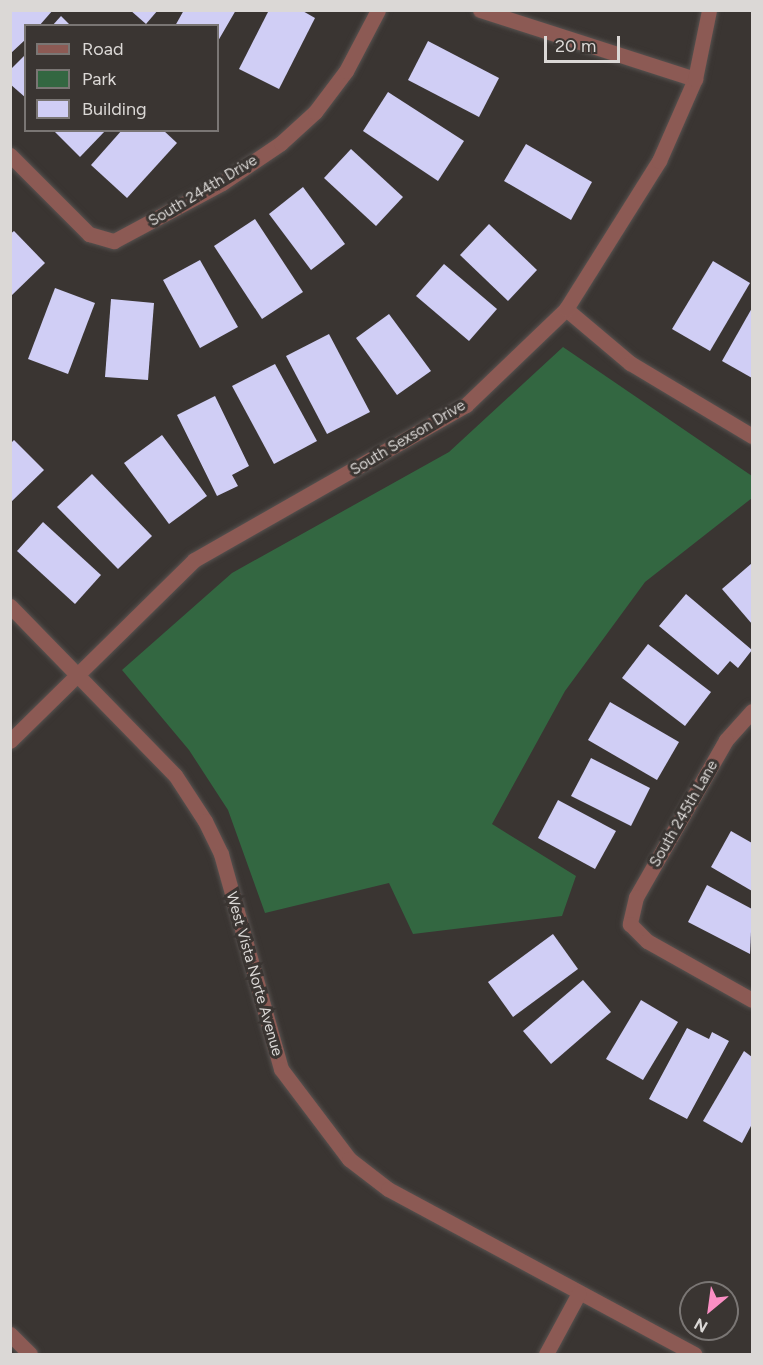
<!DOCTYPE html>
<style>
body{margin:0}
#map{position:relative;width:763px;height:1365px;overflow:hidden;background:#3a3532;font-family:Figtree,sans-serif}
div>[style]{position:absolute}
.green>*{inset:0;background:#336741}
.building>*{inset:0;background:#d0cef5}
.roads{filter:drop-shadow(0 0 2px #575250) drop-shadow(0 0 2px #575250)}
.street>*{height:15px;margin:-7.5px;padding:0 7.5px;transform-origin:7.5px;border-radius:7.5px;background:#8c5a54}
span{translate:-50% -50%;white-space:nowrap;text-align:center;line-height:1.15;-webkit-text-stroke:6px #3a3532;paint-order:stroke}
.street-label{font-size:15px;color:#dbd8d6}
.frame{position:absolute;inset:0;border:12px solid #dbd8d6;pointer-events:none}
.legend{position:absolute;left:24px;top:24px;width:195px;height:108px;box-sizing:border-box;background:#3a3532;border:2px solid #7a7674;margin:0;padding:8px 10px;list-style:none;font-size:18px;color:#dbd8d6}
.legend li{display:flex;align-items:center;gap:12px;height:30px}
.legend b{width:30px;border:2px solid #7a7674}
.north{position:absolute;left:679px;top:1281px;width:60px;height:60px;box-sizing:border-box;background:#3a3532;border:2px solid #7a7674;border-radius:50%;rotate:209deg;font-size:16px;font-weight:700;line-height:24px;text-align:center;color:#dbd8d6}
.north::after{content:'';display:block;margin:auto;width:21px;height:27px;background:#fb8fc4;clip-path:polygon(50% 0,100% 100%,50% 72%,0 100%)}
.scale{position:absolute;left:544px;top:36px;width:76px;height:27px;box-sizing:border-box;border:3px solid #dbd8d6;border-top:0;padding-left:8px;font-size:18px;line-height:21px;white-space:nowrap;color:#dbd8d6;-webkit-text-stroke:4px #3a3532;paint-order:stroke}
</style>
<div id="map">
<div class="green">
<i style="clip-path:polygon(563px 347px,752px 476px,752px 498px,645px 582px,565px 691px,492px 824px,576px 876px,562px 916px,413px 934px,389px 883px,265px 913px,228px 810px,189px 750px,122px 670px,232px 573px,449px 452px)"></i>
</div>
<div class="building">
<i style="clip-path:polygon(10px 10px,53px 10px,39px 26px,26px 26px,26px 39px,10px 54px)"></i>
<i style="clip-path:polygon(130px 10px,158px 10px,146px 24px)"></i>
<i style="clip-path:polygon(184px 10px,236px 10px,218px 41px,218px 26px,175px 26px)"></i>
<i style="clip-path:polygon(269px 10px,301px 10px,315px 18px,279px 89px,239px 69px)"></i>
<i style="clip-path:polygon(61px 16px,71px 26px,52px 26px)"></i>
<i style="clip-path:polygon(428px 41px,499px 78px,479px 117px,408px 80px)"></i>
<i style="clip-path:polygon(26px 54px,26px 98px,10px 84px,10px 70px)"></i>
<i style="clip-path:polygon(388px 92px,464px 141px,438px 181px,363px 131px)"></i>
<i style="clip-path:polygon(53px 130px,106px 130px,80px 157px)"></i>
<i style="clip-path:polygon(122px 130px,163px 130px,177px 143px,127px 198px,91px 165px)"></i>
<i style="clip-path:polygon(526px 144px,592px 182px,571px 220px,504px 181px)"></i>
<i style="clip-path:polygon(351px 149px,403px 197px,376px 226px,324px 178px)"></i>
<i style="clip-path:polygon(303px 187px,345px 244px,311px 270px,269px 214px)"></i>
<i style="clip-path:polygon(255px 219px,303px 292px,262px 319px,214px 246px)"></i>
<i style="clip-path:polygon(489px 224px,537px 270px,508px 301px,460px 255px)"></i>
<i style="clip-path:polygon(14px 231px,45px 263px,10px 297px,10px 234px)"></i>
<i style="clip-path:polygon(200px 260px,238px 327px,200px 348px,163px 280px)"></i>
<i style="clip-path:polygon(713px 261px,750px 283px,710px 351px,672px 329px)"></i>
<i style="clip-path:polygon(444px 264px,497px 309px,469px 341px,416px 296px)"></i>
<i style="clip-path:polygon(55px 288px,95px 303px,68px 374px,28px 359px)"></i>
<i style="clip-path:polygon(111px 299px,154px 303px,148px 380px,105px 377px)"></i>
<i style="clip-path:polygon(752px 308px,752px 378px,722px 361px)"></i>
<i style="clip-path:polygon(389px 314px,431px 371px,397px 395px,356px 338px)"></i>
<i style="clip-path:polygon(329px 334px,370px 412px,327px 434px,286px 356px)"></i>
<i style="clip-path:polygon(275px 364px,317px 441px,274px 464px,232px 386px)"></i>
<i style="clip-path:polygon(215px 396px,249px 466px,232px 475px,238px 486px,217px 496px,177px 415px)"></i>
<i style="clip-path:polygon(162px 435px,207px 496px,169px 524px,124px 463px)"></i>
<i style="clip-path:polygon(14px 440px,44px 470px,10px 503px,10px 444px)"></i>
<i style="clip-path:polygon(92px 474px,152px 536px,118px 569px,57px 507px)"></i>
<i style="clip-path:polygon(43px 522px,101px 575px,75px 604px,17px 551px)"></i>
<i style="clip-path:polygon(752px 563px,752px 624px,722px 589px)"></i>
<i style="clip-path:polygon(686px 594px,752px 650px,738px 668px,730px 661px,718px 675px,659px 626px)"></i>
<i style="clip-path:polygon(648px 644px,711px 692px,685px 726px,622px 678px)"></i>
<i style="clip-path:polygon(610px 702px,679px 742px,657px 780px,588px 740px)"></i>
<i style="clip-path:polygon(591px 758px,650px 788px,631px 826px,571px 796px)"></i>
<i style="clip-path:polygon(558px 800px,616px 831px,595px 869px,538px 838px)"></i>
<i style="clip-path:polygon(731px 831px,752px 843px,752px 891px,711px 867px)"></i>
<i style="clip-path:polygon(707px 885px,752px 909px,750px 954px,688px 922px)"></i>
<i style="clip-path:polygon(553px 934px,578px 969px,513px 1017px,488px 982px)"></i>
<i style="clip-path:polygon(583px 980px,611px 1012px,551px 1064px,523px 1031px)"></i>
<i style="clip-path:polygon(641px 1000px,678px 1022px,643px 1080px,606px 1059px)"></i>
<i style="clip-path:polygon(687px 1028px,709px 1039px,712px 1032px,729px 1041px,687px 1119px,649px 1099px)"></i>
<i style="clip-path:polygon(744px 1051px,752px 1057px,752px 1124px,742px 1143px,703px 1121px)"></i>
</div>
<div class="roads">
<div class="street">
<i style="left:480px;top:10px;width:226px;rotate:17.8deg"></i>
<i style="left:10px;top:155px;width:112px;rotate:45deg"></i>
<i style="left:89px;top:234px;width:26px;rotate:16deg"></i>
<i style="left:114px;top:241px;width:123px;rotate:-28.2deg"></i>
<i style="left:222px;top:183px;width:71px;rotate:-34.1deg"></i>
<i style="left:281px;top:143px;width:46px;rotate:-42.4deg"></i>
<i style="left:315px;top:112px;width:51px;rotate:-52.9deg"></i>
<i style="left:346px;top:71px;width:69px;rotate:-62.3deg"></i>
<i style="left:566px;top:309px;width:84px;rotate:40.2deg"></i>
<i style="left:630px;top:363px;width:142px;rotate:30.9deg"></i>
<i style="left:10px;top:606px;width:236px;rotate:45.7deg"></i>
<i style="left:175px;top:775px;width:55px;rotate:56.9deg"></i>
<i style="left:205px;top:821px;width:37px;rotate:64deg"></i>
<i style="left:221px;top:854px;width:223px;rotate:74.4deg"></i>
<i style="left:281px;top:1069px;width:113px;rotate:52.9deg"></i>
<i style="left:349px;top:1159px;width:49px;rotate:37.6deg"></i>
<i style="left:388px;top:1189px;width:348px;rotate:28.3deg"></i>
<i style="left:752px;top:711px;width:39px;rotate:132deg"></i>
<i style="left:726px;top:740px;width:181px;rotate:119.8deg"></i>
<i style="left:636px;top:897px;width:28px;rotate:103deg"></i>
<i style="left:630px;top:924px;width:24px;rotate:45deg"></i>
<i style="left:647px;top:941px;width:120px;rotate:29.3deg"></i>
<i style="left:10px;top:741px;width:258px;rotate:-44.5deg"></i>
<i style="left:194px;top:560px;width:313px;rotate:-29.7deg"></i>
<i style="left:466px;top:405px;width:139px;rotate:-43.8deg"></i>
<i style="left:566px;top:309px;width:175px;rotate:-57.9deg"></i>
<i style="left:659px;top:161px;width:90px;rotate:-66.3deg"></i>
<i style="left:695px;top:79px;width:70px;rotate:-78.5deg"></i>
<i style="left:10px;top:1334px;width:28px;rotate:45deg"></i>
<i style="left:546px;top:1354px;width:69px;rotate:-61.6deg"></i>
</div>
</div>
<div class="street-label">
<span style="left:203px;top:191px;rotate:-31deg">South 244th Drive</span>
<span style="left:408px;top:438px;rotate:-31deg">South Sexson Drive</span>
<span style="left:684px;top:814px;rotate:-60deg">South 245th Lane</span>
<span style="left:254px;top:974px;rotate:74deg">West Vista Norte Avenue</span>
</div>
<div class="frame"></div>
<ul class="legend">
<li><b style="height:8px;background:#8c5a54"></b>Road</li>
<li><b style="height:16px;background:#336741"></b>Park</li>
<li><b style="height:16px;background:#d0cef5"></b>Building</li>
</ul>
<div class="north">N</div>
<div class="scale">20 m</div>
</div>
